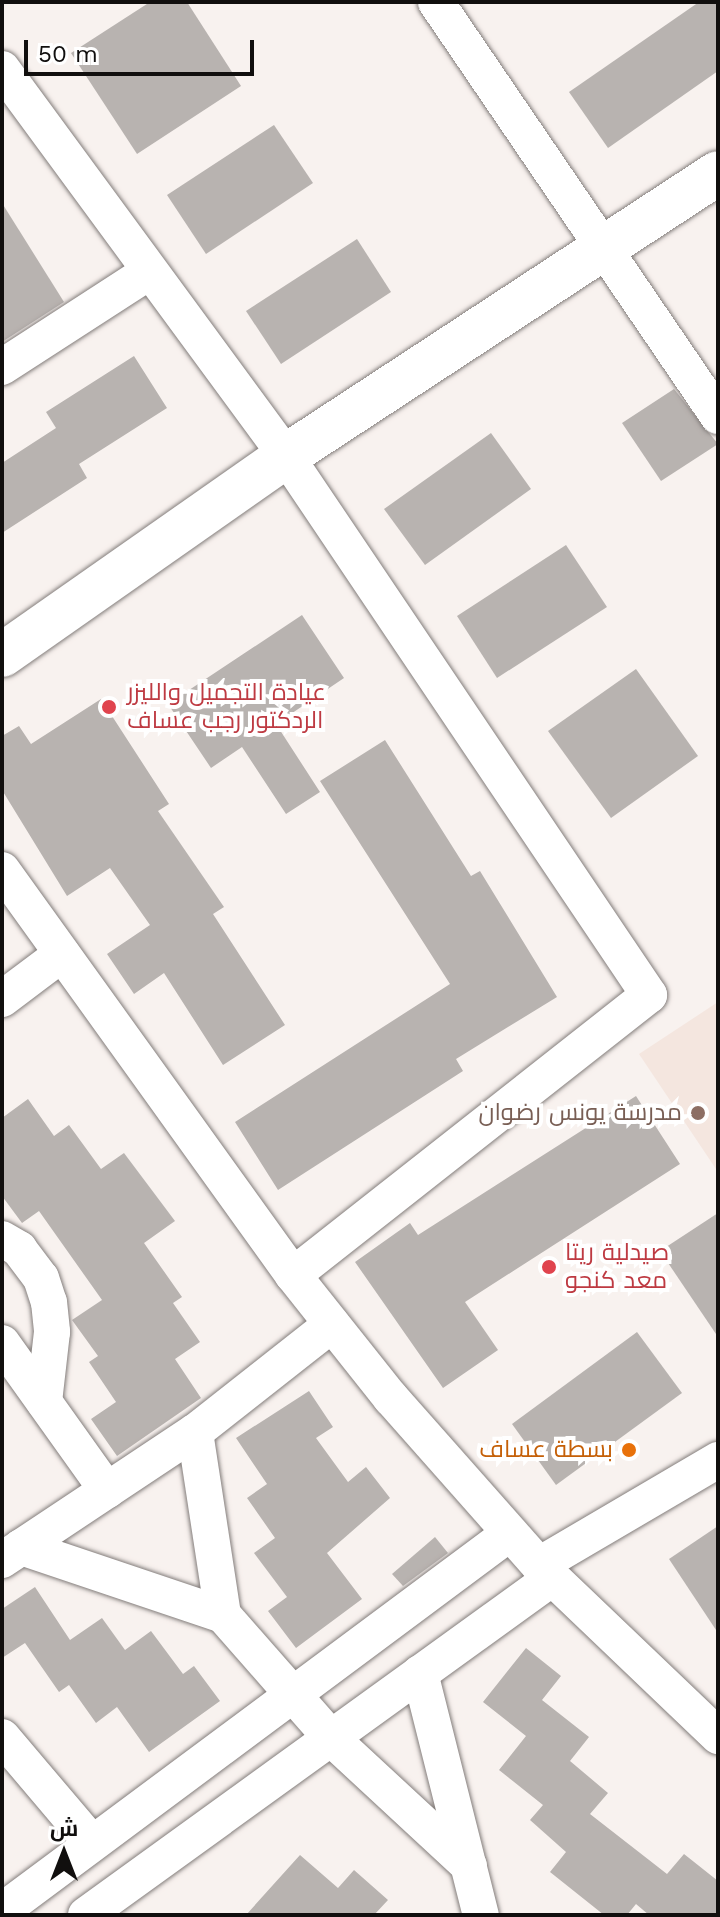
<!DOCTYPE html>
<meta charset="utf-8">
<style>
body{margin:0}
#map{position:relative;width:720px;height:1917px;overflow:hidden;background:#f8f2ef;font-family:"Work Sans",Cairo,sans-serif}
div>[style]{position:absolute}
.built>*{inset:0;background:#f4e6df}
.building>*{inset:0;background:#b8b3b0}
.roads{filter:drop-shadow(0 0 2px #837d7b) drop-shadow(0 0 2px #837d7b)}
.minor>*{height:36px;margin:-18px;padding:0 18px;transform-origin:18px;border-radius:18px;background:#fff}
.tertiary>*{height:44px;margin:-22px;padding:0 22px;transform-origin:22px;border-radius:22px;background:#fff}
.dots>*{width:22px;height:22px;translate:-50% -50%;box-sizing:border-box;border:4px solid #fff;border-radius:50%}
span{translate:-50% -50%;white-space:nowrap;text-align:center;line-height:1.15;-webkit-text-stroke:8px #fff;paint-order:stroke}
.health-label{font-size:24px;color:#be3a42}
.left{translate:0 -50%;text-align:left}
.education-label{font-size:24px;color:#785e54}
.right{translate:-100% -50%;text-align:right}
.food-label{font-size:24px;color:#c56008}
.frame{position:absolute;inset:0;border:4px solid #110f0e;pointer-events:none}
.north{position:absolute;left:24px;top:1813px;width:80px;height:80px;-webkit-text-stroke:6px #fff;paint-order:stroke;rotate:0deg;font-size:22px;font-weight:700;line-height:32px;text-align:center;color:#110f0e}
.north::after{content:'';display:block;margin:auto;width:28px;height:36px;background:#110f0e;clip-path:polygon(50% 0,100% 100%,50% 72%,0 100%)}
.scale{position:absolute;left:24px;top:40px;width:230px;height:36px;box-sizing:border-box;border:4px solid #110f0e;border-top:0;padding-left:10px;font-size:24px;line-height:28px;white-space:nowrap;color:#110f0e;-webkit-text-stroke:6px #fff;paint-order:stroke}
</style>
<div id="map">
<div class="built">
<i style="clip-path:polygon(718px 1002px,718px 1172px,639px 1054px)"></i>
</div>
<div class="building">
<i style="clip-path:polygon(150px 2px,187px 2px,241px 86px,137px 154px,71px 53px)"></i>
<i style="clip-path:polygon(699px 2px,718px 2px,718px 71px,608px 148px,569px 92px)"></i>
<i style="clip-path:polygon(274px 125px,313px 183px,206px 254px,167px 195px)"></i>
<i style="clip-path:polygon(2px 203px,64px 302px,2px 342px)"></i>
<i style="clip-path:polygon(357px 239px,391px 292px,281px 364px,246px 311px)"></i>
<i style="clip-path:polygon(134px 356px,167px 408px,79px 464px,87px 478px,2px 533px,2px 463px,56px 428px,46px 412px)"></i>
<i style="clip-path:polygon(674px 389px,718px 444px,661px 481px,622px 423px)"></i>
<i style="clip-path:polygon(491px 433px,531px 489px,425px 565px,384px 509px)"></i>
<i style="clip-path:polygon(566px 545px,607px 607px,497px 678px,457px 616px)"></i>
<i style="clip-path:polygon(302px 615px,344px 678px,276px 724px,320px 792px,286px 814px,242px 747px,211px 768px,168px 704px)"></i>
<i style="clip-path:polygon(636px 669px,698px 756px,611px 818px,548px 731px)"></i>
<i style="clip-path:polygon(101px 699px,169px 804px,158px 811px,224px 907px,213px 914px,285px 1025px,223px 1065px,164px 973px,134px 994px,107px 954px,150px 925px,110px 868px,67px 896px,2px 790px,2px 736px,19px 726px,31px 744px)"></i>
<i style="clip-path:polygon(385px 740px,471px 876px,480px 871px,557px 997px,456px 1059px,463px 1071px,278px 1190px,235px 1122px,450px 984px,320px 781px)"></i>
<i style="clip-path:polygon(636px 1096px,680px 1164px,465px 1302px,498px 1350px,443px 1388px,355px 1262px,410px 1223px,418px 1235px)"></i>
<i style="clip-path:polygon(28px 1099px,54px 1136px,69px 1125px,101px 1169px,124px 1153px,175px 1221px,144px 1243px,182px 1297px,173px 1303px,200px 1342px,175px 1359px,201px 1398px,117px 1456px,91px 1419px,116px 1402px,89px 1362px,98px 1356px,72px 1320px,102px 1300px,39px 1211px,22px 1223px,2px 1196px,2px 1118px)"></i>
<i style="clip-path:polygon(718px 1213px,718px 1337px,660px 1251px)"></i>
<i style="clip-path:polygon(637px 1332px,682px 1393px,556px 1485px,512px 1424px)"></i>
<i style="clip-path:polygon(309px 1391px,333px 1427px,316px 1438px,348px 1482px,366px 1467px,390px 1498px,327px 1553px,362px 1599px,296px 1648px,268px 1611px,287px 1597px,254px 1553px,275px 1538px,247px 1498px,267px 1484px,236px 1438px)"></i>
<i style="clip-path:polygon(718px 1526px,718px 1633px,669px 1559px)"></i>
<i style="clip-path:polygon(435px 1537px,448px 1553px,403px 1586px,392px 1574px)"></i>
<i style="clip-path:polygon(35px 1587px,70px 1640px,102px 1618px,125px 1650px,151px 1631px,183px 1674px,194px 1666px,220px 1701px,149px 1752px,117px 1707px,96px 1723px,69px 1685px,59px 1692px,25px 1643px,2px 1658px,2px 1609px)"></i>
<i style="clip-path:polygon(526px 1648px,561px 1676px,542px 1700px,589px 1737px,570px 1761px,608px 1793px,590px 1814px,667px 1874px,684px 1854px,718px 1881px,718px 1915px,649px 1915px,636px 1904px,627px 1915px,604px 1915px,550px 1872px,566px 1852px,530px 1820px,543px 1805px,499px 1770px,526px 1736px,483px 1702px)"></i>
<i style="clip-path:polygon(300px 1855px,338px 1888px,354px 1870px,388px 1900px,374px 1915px,246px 1915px)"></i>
</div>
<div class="roads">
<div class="minor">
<i style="left:436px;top:2px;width:501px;rotate:55.74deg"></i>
<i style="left:2px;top:69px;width:480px;rotate:53.7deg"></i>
<i style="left:286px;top:456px;width:650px;rotate:56.04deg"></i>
<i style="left:649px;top:995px;width:453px;rotate:141.8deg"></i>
<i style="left:2px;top:367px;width:175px;rotate:-32.9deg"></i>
<i style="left:2px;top:870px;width:499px;rotate:54.3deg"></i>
<i style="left:293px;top:1275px;width:157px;rotate:51.5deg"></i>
<i style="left:391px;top:1398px;width:223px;rotate:48.5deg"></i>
<i style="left:539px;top:1565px;width:248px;rotate:43.7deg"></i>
<i style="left:2px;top:999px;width:75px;rotate:-36.9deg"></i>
<i style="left:2px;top:1239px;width:20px;rotate:30deg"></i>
<i style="left:19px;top:1249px;width:36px;rotate:53deg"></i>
<i style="left:41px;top:1278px;width:25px;rotate:72deg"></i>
<i style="left:49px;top:1302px;width:30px;rotate:84deg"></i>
<i style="left:52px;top:1332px;width:70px;rotate:96.5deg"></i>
<i style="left:2px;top:1343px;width:181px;rotate:54.5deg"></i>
<i style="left:195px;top:1432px;width:185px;rotate:81.3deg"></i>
<i style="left:223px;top:1615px;width:164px;rotate:48.7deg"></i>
<i style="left:331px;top:1738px;width:188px;rotate:42.8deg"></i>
<i style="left:21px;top:1547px;width:213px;rotate:18.6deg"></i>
<i style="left:2px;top:1560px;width:232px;rotate:-33.6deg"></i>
<i style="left:195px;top:1432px;width:174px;rotate:-38.2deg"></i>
<i style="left:539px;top:1565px;width:208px;rotate:-30.4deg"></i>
<i style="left:420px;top:1673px;width:250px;rotate:75.9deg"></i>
<i style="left:2px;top:1737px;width:139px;rotate:49.7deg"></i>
<i style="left:2px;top:1911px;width:633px;rotate:-36.65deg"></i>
<i style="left:86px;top:1915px;width:575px;rotate:-35.87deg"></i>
</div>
<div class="tertiary">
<i style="left:2px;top:655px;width:347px;rotate:-35deg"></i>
<i style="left:286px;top:456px;width:516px;rotate:-33.23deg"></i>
</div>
</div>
<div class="dots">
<i style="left:109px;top:707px;background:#e0444e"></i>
<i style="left:698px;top:1113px;background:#8d6e63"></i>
<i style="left:549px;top:1267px;background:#e0444e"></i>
<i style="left:629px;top:1450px;background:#e8710a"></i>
</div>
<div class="health-label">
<span class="left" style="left:127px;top:707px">عيادة التجميل والليزر<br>الردكتور رجب عساف</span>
<span class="left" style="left:565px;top:1267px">صيدلية ريتا<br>معد كنجو</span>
</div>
<div class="education-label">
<span class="right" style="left:682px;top:1113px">مدرسة يونس رضوان</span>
</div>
<div class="food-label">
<span class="right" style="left:613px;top:1450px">بسطة عساف</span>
</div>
<div class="frame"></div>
<div class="north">ش</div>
<div class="scale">50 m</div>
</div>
